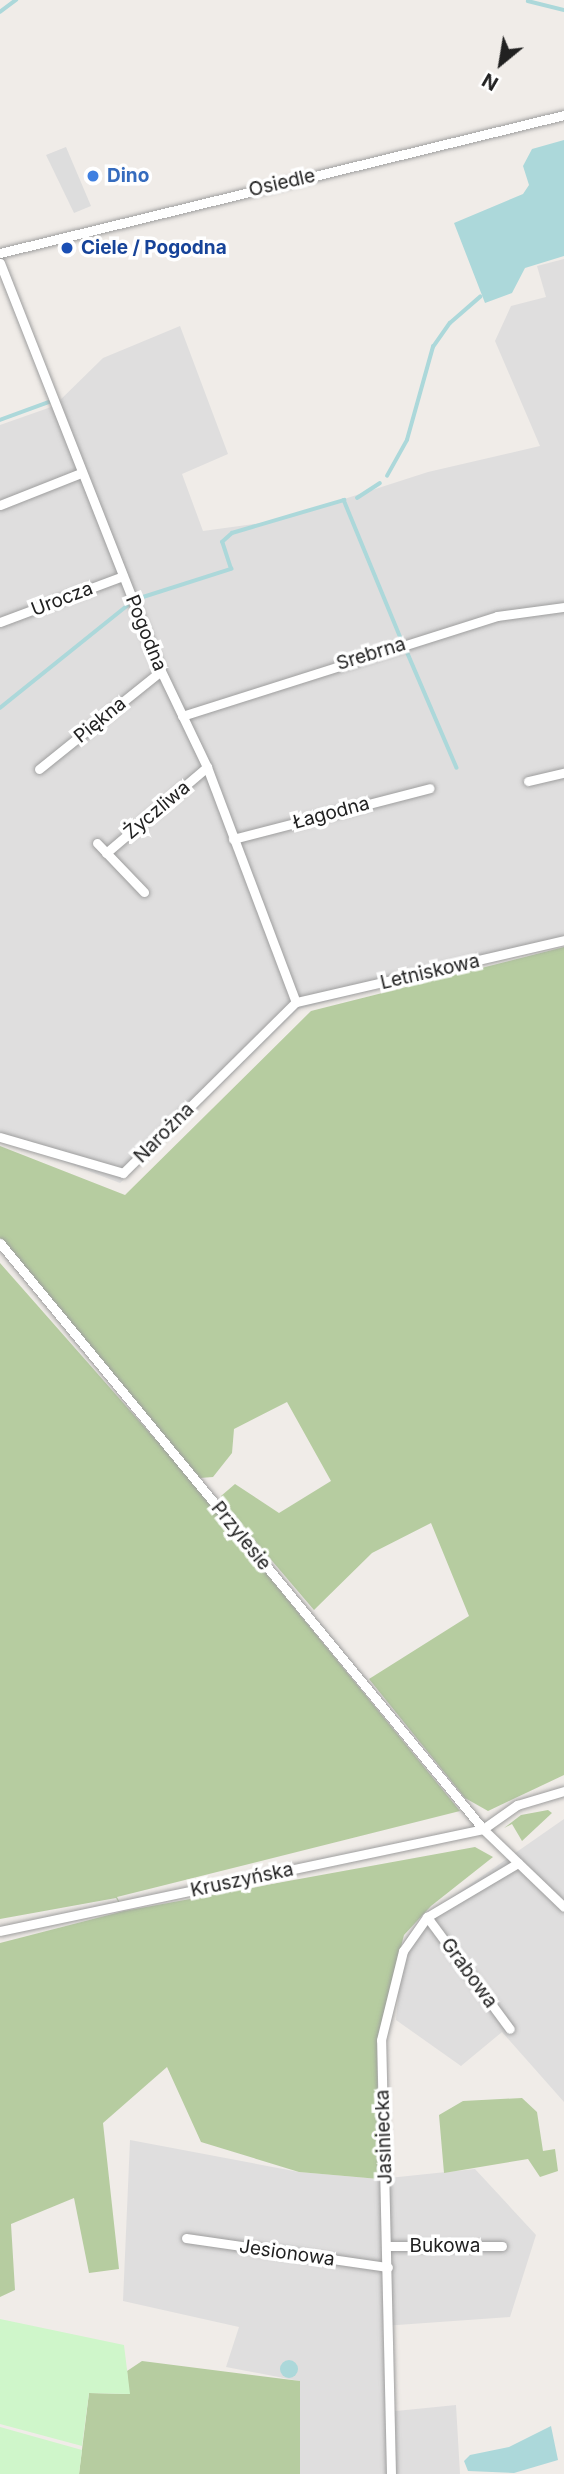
<!DOCTYPE html>
<meta charset="utf-8">
<style>
body{margin:0}
#map{position:relative;width:564px;height:2474px;overflow:hidden;background:#f0ece8;font-family:Inter,sans-serif}
div>[style]{position:absolute}
.residential>*{inset:0;background:#dfdede}
.forest>*{inset:0;background:#b6cca0}
.park>*{inset:0;background:#cff6ca}
.parking>*{inset:0;background:#ddd}
.water>*{inset:0;background:#acd8da}
.round{border-radius:50%}
.stream>*{height:3.5px;margin:-1.75px;padding:0 1.75px;transform-origin:1.75px;border-radius:1.75px;background:#acd8da}
.roads{filter:drop-shadow(0 0 2px #9e9e9e) drop-shadow(0 0 2px #9e9e9e)}
.minor>*{height:9px;margin:-4.5px;padding:0 4.5px;transform-origin:4.5px;border-radius:4.5px;background:#fff}
.dots>*{width:19px;height:19px;translate:-50% -50%;box-sizing:border-box;border:4px solid #fff;border-radius:50%}
span{translate:-50% -50%;white-space:nowrap;text-align:center;line-height:1.15;-webkit-text-stroke:7px #fff;paint-order:stroke}
.shop-label{font-size:19px;color:#366cbe;font-weight:700}
.left{translate:0 -50%;text-align:left}
.street-label{font-size:19px;color:#212121}
.transit-label{font-size:19px;color:#164399;font-weight:700}
.north{position:absolute;left:466px;top:28px;width:70px;height:70px;-webkit-text-stroke:5px #fff;paint-order:stroke;rotate:210deg;font-size:19px;font-weight:700;line-height:28px;text-align:center;color:#212121}
.north::after{content:'';display:block;margin:auto;width:24px;height:32px;background:#212121;clip-path:polygon(50% 0,100% 100%,50% 72%,0 100%)}
</style>
<div id="map">
<div class="residential">
<i style="clip-path:polygon(564px 259px,564px 940px,298px 1009px,120px 1183px,0 1137px,0 425px,54px 406px,103px 358px,180px 326px,228px 454px,182px 474px,203px 531px,276px 521px,428px 472px,540px 446px,495px 341px,511px 306px,546px 297px,537px 266px)"></i>
<i style="clip-path:polygon(564px 1819px,564px 2102px,502px 2032px,461px 2066px,396px 2020px,403px 1943px,422px 1918px)"></i>
<i style="clip-path:polygon(130px 2140px,299px 2172px,379px 2179px,475px 2169px,536px 2235px,510px 2317px,383px 2326px,386px 2412px,456px 2405px,460px 2474px,300px 2474px,299px 2381px,226px 2367px,239px 2327px,123px 2301px)"></i>
</div>
<div class="forest">
<i style="clip-path:polygon(564px 947px,564px 1775px,488px 1811px,465px 1798px,369px 1679px,469px 1616px,431px 1523px,372px 1553px,314px 1610px,232px 1514px,221px 1496px,235px 1484px,279px 1513px,331px 1481px,287px 1402px,234px 1429px,232px 1453px,213px 1477px,200px 1478px,164px 1437px,158px 1441px,460px 1811px,117px 1897px,124px 1911px,475px 1847px,493px 1857px,431px 1906px,404px 1935px,377px 2040px,379px 2179px,299px 2172px,201px 2142px,167px 2067px,103px 2123px,119px 2269px,89px 2273px,74px 2198px,11px 2224px,15px 2290px,0 2297px,0 1943px,124px 1911px,116px 1898px,0 1919px,0 1263px,156px 1440px,162px 1436px,0 1239px,0 1146px,125px 1195px,311px 1011px)"></i>
<i style="clip-path:polygon(548px 1810px,552px 1813px,522px 1841px,512px 1824px,504px 1828px,521px 1815px)"></i>
<i style="clip-path:polygon(522px 2098px,537px 2112px,543px 2151px,555px 2149px,558px 2171px,540px 2177px,528px 2159px,444px 2173px,439px 2115px,463px 2101px)"></i>
<i style="clip-path:polygon(142px 2361px,300px 2381px,300px 2474px,79px 2474px,89px 2393px,129px 2394px,127px 2371px)"></i>
</div>
<div class="park">
<i style="clip-path:polygon(0 2319px,124px 2345px,130px 2394px,89px 2393px,82px 2446px,0 2424px)"></i>
<i style="clip-path:polygon(0 2427px,82px 2450px,79px 2474px,0 2474px)"></i>
</div>
<div class="parking">
<i style="clip-path:polygon(66px 147px,91px 206px,74px 213px,46px 155px)"></i>
</div>
<div class="water">
<i style="clip-path:polygon(564px 140px,564px 256px,525px 268px,512px 293px,485px 303px,454px 223px,523px 194px,529px 185px,523px 166px,532px 149px)"></i>
<i class="round" style="left:280px;top:2360px;width:18px;height:18px"></i>
<i style="clip-path:polygon(551px 2426px,558px 2460px,514px 2473px,468px 2471px,464px 2461px,470px 2455px,509px 2447px)"></i>
</div>
<div class="stream">
<i style="left:528px;top:1px;width:37px;rotate:14deg"></i>
<i style="left:0;top:12px;width:20px;rotate:-37deg"></i>
<i style="left:0;top:420px;width:52px;rotate:-20.2deg"></i>
<i style="left:387px;top:476px;width:41px;rotate:-60.9deg"></i>
<i style="left:407px;top:440px;width:97px;rotate:-74.4deg"></i>
<i style="left:433px;top:347px;width:29px;rotate:-55deg"></i>
<i style="left:450px;top:323px;width:40px;rotate:-41deg"></i>
<i style="left:357px;top:498px;width:27px;rotate:-33deg"></i>
<i style="left:140px;top:598px;width:96px;rotate:-17.7deg"></i>
<i style="left:231px;top:569px;width:28px;rotate:-108deg"></i>
<i style="left:222px;top:542px;width:13px;rotate:-42deg"></i>
<i style="left:232px;top:533px;width:117px;rotate:-16.4deg"></i>
<i style="left:344px;top:500px;width:149px;rotate:67.6deg"></i>
<i style="left:406px;top:649px;width:129px;rotate:66.8deg"></i>
<i style="left:0;top:708px;width:163px;rotate:-38.8deg"></i>
</div>
<div class="roads">
<div class="minor">
<i style="left:0;top:253px;width:581px;rotate:-13.75deg"></i>
<i style="left:0;top:263px;width:439px;rotate:68.5deg"></i>
<i style="left:161px;top:671px;width:106px;rotate:64.4deg"></i>
<i style="left:207px;top:767px;width:251px;rotate:69.3deg"></i>
<i style="left:0;top:505px;width:87px;rotate:-21.6deg"></i>
<i style="left:0;top:622px;width:131px;rotate:-20.5deg"></i>
<i style="left:182px;top:716px;width:330px;rotate:-17.6deg"></i>
<i style="left:497px;top:616px;width:68px;rotate:-7.7deg"></i>
<i style="left:39px;top:769px;width:156px;rotate:-38.8deg"></i>
<i style="left:528px;top:781px;width:37px;rotate:-13deg"></i>
<i style="left:233px;top:839px;width:203px;rotate:-14.5deg"></i>
<i style="left:97px;top:843px;width:68px;rotate:46.2deg"></i>
<i style="left:106px;top:853px;width:133px;rotate:-40.4deg"></i>
<i style="left:296px;top:1002px;width:275px;rotate:-13deg"></i>
<i style="left:0;top:1137px;width:128px;rotate:16.3deg"></i>
<i style="left:123px;top:1173px;width:243px;rotate:-44.7deg"></i>
<i style="left:0;top:1243px;width:759px;rotate:50.5deg"></i>
<i style="left:483px;top:1829px;width:112px;rotate:43.9deg"></i>
<i style="left:427px;top:1917px;width:139px;rotate:53.5deg"></i>
<i style="left:0;top:1931px;width:494px;rotate:-11.9deg"></i>
<i style="left:483px;top:1829px;width:42px;rotate:-35.2deg"></i>
<i style="left:517px;top:1805px;width:49px;rotate:-16.6deg"></i>
<i style="left:186px;top:2238px;width:204px;rotate:8.2deg"></i>
<i style="left:388px;top:2246px;width:114px"></i>
<i style="left:391px;top:2474px;width:434px;rotate:-91.3deg"></i>
<i style="left:381px;top:2040px;width:92px;rotate:-76.1deg"></i>
<i style="left:403px;top:1951px;width:42px;rotate:-54.8deg"></i>
<i style="left:427px;top:1917px;width:106px;rotate:-30.7deg"></i>
</div>
</div>
<div class="dots">
<i style="left:93px;top:176px;background:#3f7fe0"></i>
<i style="left:67px;top:248px;background:#1a4fb4"></i>
</div>
<div class="shop-label">
<span class="left" style="left:107px;top:176px">Dino</span>
</div>
<div class="street-label">
<span style="left:282px;top:183px;rotate:-13deg">Osiedle</span>
<span style="left:62px;top:599px;rotate:-21deg">Urocza</span>
<span style="left:146px;top:633px;rotate:68deg">Pogodna</span>
<span style="left:371px;top:654px;rotate:-17deg">Srebrna</span>
<span style="left:100px;top:720px;rotate:-39deg">Piękna</span>
<span style="left:157px;top:810px;rotate:-40deg">Życzliwa</span>
<span style="left:331px;top:813px;rotate:-15deg">Łagodna</span>
<span style="left:430px;top:972px;rotate:-13deg">Letniskowa</span>
<span style="left:164px;top:1133px;rotate:-45deg">Narożna</span>
<span style="left:241px;top:1536px;rotate:51deg">Przylesie</span>
<span style="left:242px;top:1880px;rotate:-12deg">Kruszyńska</span>
<span style="left:469px;top:1973px;rotate:54deg">Grabowa</span>
<span style="left:384px;top:2137px;rotate:-92deg">Jasiniecka</span>
<span style="left:445px;top:2246px">Bukowa</span>
<span style="left:287px;top:2253px;rotate:8deg">Jesionowa</span>
</div>
<div class="transit-label">
<span class="left" style="left:81px;top:248px">Ciele / Pogodna</span>
</div>
<div class="north">N</div>
</div>
